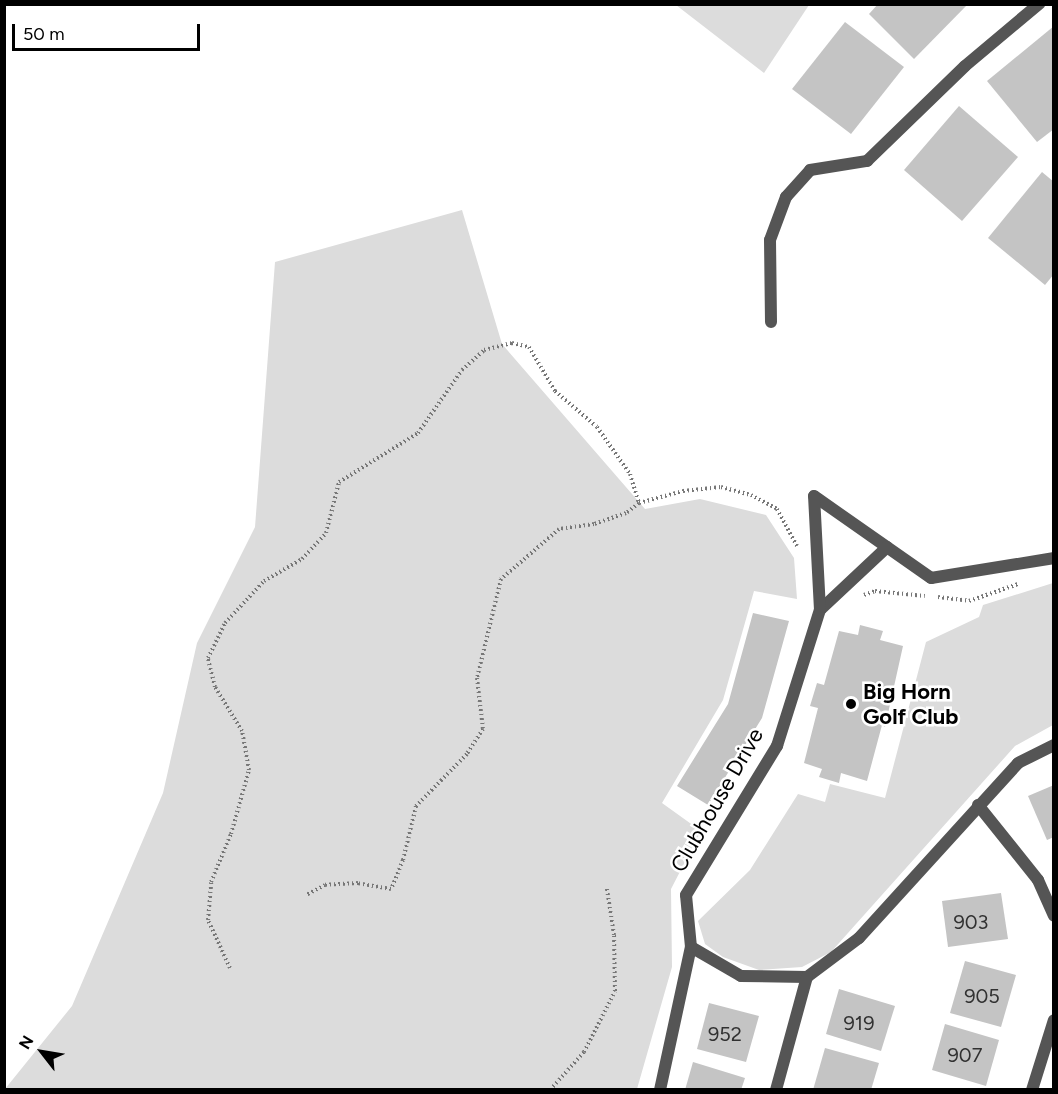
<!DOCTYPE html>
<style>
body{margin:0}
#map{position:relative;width:1058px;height:1094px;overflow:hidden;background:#fff;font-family:Figtree,sans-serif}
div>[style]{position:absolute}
.green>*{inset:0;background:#dcdcdc}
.building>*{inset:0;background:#c4c4c4}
.path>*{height:4px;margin-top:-2px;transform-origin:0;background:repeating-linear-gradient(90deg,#777 0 1.5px,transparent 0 4.5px)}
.lane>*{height:12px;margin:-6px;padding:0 6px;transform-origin:6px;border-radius:6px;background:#555}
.street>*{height:12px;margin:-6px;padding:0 6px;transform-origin:6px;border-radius:6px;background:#555}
.dots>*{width:16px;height:16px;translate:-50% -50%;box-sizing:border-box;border:3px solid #fff;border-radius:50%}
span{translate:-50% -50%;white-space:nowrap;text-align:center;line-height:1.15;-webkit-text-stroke:5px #fff;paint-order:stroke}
.number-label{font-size:20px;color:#313131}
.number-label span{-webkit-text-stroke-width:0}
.poi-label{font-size:22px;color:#000;font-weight:700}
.left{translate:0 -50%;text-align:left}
.street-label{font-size:22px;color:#000}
.frame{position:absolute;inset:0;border:6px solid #000;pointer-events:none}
.north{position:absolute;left:12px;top:1022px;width:60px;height:60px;-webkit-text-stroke:4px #fff;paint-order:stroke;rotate:301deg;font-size:16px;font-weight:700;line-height:24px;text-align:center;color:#000}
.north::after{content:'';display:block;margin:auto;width:21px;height:27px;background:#000;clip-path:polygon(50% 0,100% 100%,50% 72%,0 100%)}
.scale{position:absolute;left:12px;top:24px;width:188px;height:27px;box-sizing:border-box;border:3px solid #000;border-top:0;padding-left:8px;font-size:18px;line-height:21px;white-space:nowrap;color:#000;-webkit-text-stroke:4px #fff;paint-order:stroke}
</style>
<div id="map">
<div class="green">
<i style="clip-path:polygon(676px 5px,809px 5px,764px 73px)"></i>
<i style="clip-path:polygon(462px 210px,502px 344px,645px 509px,700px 499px,766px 515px,794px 558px,797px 599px,754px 591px,723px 700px,662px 803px,701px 831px,671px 889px,672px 967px,637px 1089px,5px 1089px,72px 1006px,163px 793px,197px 643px,255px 527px,275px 262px)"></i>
<i style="clip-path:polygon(1053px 583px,1053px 725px,1015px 746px,831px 952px,802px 967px,759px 970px,723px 957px,705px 944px,698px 921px,750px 870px,798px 794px,825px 802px,830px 784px,885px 798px,926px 642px,979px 617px,983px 605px)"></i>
</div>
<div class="building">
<i style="clip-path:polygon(878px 4px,968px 4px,914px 59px,869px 14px)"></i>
<i style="clip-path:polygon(845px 22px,904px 67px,851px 134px,792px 89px)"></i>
<i style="clip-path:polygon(1054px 26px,1054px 129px,1037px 142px,987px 81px)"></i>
<i style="clip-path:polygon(959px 106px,1018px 157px,962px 221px,904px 170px)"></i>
<i style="clip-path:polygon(1042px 172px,1054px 182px,1054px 274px,1045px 285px,988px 238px)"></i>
<i style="clip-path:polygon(753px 613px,789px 621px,762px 718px,708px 805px,677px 786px,728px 704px)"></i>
<i style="clip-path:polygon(860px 625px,883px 631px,880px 640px,903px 646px,885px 727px,882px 725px,867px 781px,841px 773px,839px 783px,819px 777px,822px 769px,804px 763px,818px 708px,810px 706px,817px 683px,824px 685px,839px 631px,858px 635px)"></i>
<i style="clip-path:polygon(1054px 785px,1054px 837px,1047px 840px,1028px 796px)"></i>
<i style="clip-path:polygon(1001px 893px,1008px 939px,948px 947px,942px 901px)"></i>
<i style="clip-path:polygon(965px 961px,1016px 975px,1001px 1027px,950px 1013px)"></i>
<i style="clip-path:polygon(839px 989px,895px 1006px,881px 1051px,826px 1034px)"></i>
<i style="clip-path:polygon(709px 1003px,759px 1016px,746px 1062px,697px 1049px)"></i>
<i style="clip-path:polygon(945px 1024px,999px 1040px,986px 1086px,932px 1070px)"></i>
<i style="clip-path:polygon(825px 1048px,879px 1063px,871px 1090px,813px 1090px)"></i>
<i style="clip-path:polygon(693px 1062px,745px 1078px,741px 1090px,685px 1090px)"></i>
</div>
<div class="path">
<i style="left:639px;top:503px;width:46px;rotate:-15.3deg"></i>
<i style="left:683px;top:491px;width:38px;rotate:-6deg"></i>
<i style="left:721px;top:487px;width:31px;rotate:15deg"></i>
<i style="left:751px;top:495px;width:30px;rotate:28deg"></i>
<i style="left:777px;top:509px;width:42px;rotate:61.6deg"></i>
<i style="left:864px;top:595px;width:12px;rotate:-20deg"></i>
<i style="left:875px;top:591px;width:50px;rotate:5.7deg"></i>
<i style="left:938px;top:597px;width:31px;rotate:7deg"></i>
<i style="left:969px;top:601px;width:52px;rotate:-19.1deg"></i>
<i style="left:230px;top:968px;width:53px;rotate:-114.6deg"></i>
<i style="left:208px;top:920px;width:38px;rotate:-85deg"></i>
<i style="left:211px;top:882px;width:52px;rotate:-67.4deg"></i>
<i style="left:231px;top:834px;width:66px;rotate:-74.3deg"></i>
<i style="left:249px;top:770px;width:40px;rotate:-100deg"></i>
<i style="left:242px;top:731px;width:52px;rotate:-121.5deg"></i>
<i style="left:215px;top:687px;width:30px;rotate:-104deg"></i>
<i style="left:208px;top:658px;width:39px;rotate:-64deg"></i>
<i style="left:225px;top:623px;width:57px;rotate:-47.1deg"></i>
<i style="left:264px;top:581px;width:44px;rotate:-30.1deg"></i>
<i style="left:302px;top:559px;width:35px;rotate:-47deg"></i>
<i style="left:326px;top:533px;width:53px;rotate:-75.7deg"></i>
<i style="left:339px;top:482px;width:93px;rotate:-31.8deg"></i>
<i style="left:418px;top:433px;width:77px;rotate:-55.1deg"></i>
<i style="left:462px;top:370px;width:30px;rotate:-42deg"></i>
<i style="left:484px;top:350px;width:29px;rotate:-14deg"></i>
<i style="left:512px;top:343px;width:17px;rotate:13deg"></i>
<i style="left:529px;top:347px;width:51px;rotate:59.4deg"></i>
<i style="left:555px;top:391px;width:55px;rotate:40.6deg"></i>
<i style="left:597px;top:427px;width:57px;rotate:54.9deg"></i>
<i style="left:630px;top:474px;width:30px;rotate:73deg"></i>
<i style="left:639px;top:503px;width:16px;rotate:142deg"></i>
<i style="left:626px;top:513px;width:34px;rotate:161deg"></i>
<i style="left:594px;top:524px;width:35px;rotate:172deg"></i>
<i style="left:559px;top:529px;width:77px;rotate:139.2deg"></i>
<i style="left:501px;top:579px;width:102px;rotate:103.6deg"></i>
<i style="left:477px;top:678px;width:51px;rotate:83.3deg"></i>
<i style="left:483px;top:729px;width:30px;rotate:123deg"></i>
<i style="left:467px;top:754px;width:73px;rotate:134.4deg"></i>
<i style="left:416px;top:806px;width:56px;rotate:103.5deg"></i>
<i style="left:403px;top:860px;width:31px;rotate:112deg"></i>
<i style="left:391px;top:889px;width:34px;rotate:-170deg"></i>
<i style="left:358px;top:883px;width:33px;rotate:177deg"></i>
<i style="left:325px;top:885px;width:21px;rotate:152deg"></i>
<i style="left:550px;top:1090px;width:51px;rotate:-48.2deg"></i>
<i style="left:584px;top:1052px;width:68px;rotate:-63.1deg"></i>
<i style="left:615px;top:991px;width:56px;rotate:-91deg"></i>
<i style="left:614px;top:935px;width:47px;rotate:-98.7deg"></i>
</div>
<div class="lane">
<i style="left:771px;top:322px;width:82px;rotate:-90.7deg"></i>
<i style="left:770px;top:240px;width:46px;rotate:-69.6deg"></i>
<i style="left:786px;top:197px;width:36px;rotate:-48deg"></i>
<i style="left:810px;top:170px;width:58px;rotate:-9deg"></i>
</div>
<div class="street">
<i style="left:867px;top:161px;width:136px;rotate:-44.1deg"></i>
<i style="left:965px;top:66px;width:97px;rotate:-40deg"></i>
<i style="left:814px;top:496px;width:143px;rotate:35deg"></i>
<i style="left:931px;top:578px;width:125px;rotate:-9.2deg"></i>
<i style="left:820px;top:610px;width:92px;rotate:-43.2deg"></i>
<i style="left:978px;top:805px;width:96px;rotate:51.3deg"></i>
<i style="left:1038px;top:880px;width:39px;rotate:66deg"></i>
<i style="left:691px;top:947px;width:58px;rotate:30.1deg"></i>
<i style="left:741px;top:976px;width:66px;rotate:0.9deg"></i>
<i style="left:807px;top:977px;width:65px;rotate:-36.9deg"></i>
<i style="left:859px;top:938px;width:236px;rotate:-47.7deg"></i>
<i style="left:1018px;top:763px;width:40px;rotate:-26.6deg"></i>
<i style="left:660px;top:1090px;width:146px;rotate:-77.8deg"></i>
<i style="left:691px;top:947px;width:52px;rotate:-95.5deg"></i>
<i style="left:686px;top:895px;width:175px;rotate:-58.6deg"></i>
<i style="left:777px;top:746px;width:143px;rotate:-72.5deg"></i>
<i style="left:820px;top:610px;width:114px;rotate:-93deg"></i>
<i style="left:776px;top:1090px;width:117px;rotate:-74.7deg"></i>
<i style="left:1032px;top:1090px;width:73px;rotate:-72.6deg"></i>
</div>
<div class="dots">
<i style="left:851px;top:704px;background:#000"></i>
</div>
<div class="number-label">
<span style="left:971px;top:922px">903</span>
<span style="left:982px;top:996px">905</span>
<span style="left:859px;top:1023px">919</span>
<span style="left:725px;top:1034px">952</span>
<span style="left:965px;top:1055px">907</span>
</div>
<div class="poi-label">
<span class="left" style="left:863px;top:704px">Big Horn<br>Golf Club</span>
</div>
<div class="street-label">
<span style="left:717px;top:800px;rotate:-60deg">Clubhouse Drive</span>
</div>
<div class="frame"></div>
<div class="north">N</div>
<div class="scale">50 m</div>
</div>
